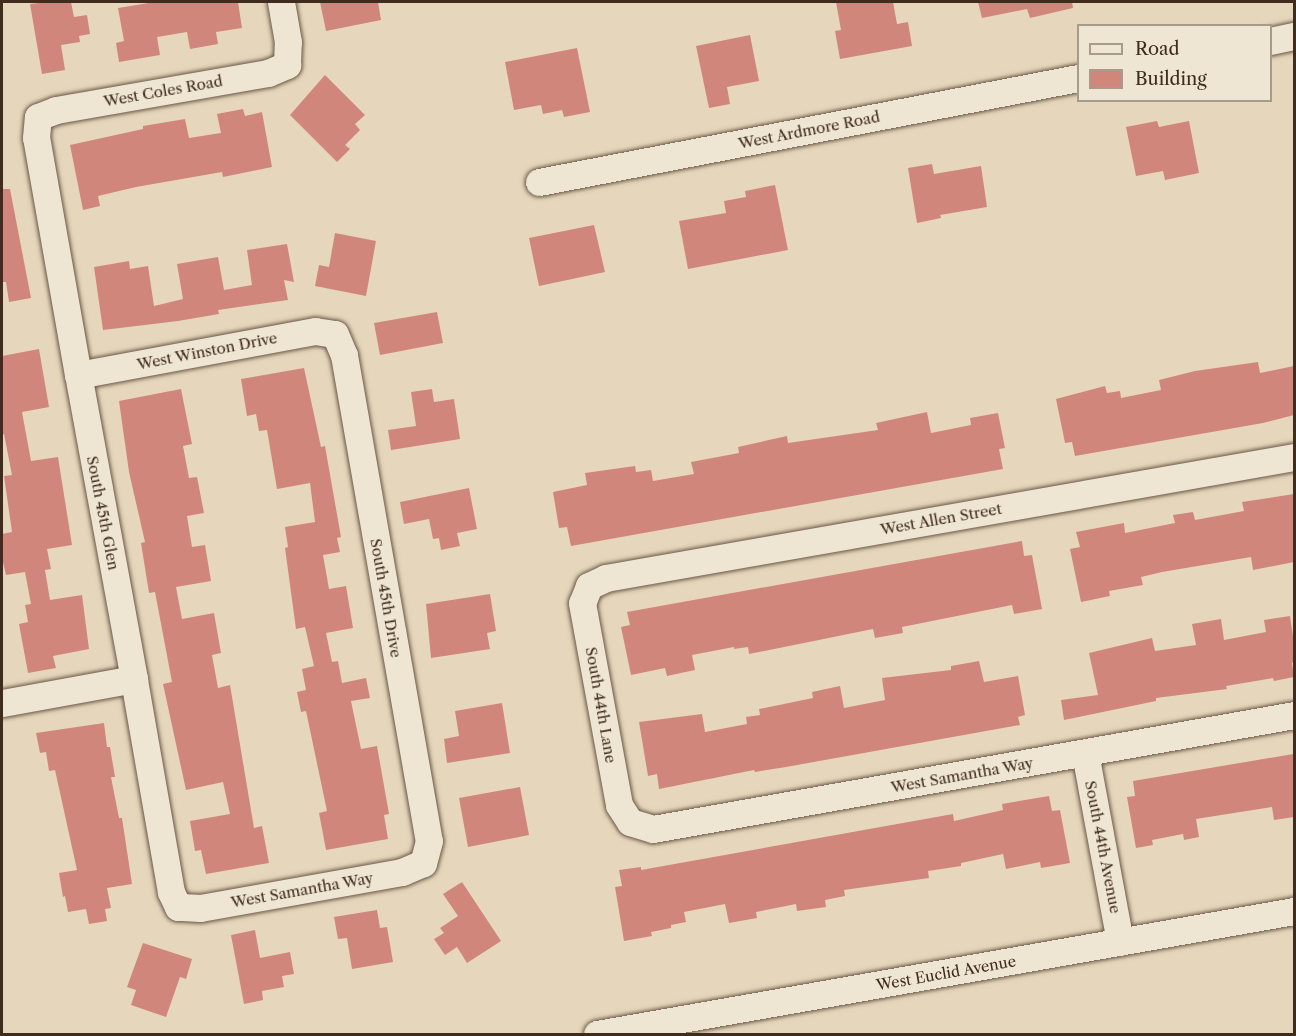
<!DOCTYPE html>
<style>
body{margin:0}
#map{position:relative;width:1296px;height:1036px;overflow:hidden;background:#e6d7bc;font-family:"Libre Caslon Text",serif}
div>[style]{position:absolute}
.building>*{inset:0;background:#d1867c}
.roads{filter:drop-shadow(0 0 2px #6a5746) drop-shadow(0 0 2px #6a5746)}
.minor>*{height:27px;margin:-13.5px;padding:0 13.5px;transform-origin:13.5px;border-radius:13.5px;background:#efe5d3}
span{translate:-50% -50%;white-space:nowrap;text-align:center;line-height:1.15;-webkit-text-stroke:6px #efe5d3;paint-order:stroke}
.street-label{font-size:15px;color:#402c1e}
.frame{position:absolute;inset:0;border:3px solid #402c1e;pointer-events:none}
.legend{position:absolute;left:1077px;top:24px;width:195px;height:78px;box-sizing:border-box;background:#efe5d3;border:2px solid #a99b8b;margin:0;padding:8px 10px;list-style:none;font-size:18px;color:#402c1e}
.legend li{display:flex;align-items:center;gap:12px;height:30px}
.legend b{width:30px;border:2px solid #a99b8b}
</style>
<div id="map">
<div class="building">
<i style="clip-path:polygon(48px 2px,71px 2px,74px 17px,87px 15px,90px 34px,79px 36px,80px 42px,61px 45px,65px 70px,42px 74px,30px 4px)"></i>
<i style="clip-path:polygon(155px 2px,238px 2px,242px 28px,216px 32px,218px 44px,190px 49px,187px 32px,157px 37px,160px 55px,119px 62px,116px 43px,124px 41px,118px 8px)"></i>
<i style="clip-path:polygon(320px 2px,378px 2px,381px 20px,326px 31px)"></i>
<i style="clip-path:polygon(836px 2px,893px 2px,897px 24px,908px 22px,912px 46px,840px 59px,835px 31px,841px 30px)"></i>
<i style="clip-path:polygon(978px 2px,1072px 2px,1073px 8px,1030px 18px,1027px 9px,982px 18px)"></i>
<i style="clip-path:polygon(750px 35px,759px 81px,727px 87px,730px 104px,709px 108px,696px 46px)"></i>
<i style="clip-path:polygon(577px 48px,590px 112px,564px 117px,562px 110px,543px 114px,541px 105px,514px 110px,505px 62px)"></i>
<i style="clip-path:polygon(325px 75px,365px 115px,355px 124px,360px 130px,345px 145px,350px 149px,337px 162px,290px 115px)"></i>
<i style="clip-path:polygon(243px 109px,245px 116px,262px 112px,272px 167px,223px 177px,222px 172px,136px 187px,98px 196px,100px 206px,83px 210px,70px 145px,143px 129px,143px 126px,185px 119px,189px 138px,221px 133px,217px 114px)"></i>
<i style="clip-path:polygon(1157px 121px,1159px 127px,1189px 121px,1199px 173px,1165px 180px,1163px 171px,1136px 176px,1126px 127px)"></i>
<i style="clip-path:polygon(932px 164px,934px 174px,981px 166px,987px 207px,940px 215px,941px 218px,917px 223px,908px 168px)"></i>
<i style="clip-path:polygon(775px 185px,788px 250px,688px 269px,679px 221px,726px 213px,724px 201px,746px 197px,745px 191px)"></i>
<i style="clip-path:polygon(2px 189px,10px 189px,31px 298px,9px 302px,6px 282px,2px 282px)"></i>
<i style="clip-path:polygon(594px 225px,605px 272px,539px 286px,529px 238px)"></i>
<i style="clip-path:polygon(335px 233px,376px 241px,366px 296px,315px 286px,319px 265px,329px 267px)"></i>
<i style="clip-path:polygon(287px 244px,294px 282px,284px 280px,288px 300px,218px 310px,219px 314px,178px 321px,103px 330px,94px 267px,129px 261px,130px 269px,148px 266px,154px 306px,183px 299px,177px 264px,218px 257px,224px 290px,252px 285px,247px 250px)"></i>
<i style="clip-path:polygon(437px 312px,443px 343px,380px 355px,374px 323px)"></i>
<i style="clip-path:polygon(39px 349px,49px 407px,22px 412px,31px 461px,58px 457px,72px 545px,47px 549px,51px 569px,45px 570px,50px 600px,82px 595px,89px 649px,53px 656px,56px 668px,28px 673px,19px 624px,28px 622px,25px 605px,31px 604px,25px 572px,6px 575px,2px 558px,2px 534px,12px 532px,4px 476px,12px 475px,4px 434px,2px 435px,2px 356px)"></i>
<i style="clip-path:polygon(1258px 362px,1260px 373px,1294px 366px,1294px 415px,1263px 423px,1075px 456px,1072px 442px,1065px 443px,1056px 399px,1105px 386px,1107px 393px,1120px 391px,1121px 398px,1161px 390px,1159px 380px,1195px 371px)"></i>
<i style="clip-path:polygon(304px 368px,321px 447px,325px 446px,341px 537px,337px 538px,340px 552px,323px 555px,329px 589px,346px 586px,353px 628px,326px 633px,332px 662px,338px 661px,342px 683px,366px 678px,370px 698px,351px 701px,361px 749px,377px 746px,389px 814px,384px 815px,388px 839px,326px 850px,319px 813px,327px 811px,306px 711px,301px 712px,297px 692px,306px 690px,302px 669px,314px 666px,305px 627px,296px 629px,285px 548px,288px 547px,285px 527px,315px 522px,310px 483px,277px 489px,267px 430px,259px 431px,256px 414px,247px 416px,241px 379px)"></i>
<i style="clip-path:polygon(181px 389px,192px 444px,183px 446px,189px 478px,197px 477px,204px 513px,187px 516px,192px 547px,205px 545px,211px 581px,176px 587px,182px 619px,214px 613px,221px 653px,212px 655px,218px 688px,230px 685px,254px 828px,262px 826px,269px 863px,206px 874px,201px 850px,195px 851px,190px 821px,230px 814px,223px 782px,186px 790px,163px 684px,172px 682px,155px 592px,149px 593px,141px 543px,145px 542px,129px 472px,119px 401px)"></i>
<i style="clip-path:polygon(432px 389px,434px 402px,454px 399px,460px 439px,391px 450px,388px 430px,416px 426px,411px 392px)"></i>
<i style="clip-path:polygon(927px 412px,931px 433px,971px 425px,970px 418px,998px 413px,1005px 448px,999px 449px,1003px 469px,571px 546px,567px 527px,559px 528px,553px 492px,587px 485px,585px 473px,635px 466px,636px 472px,651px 470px,653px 481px,694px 474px,691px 462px,739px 453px,738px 447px,787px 436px,788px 443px,878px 430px,876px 423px)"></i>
<i style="clip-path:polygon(469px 488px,477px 529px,457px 533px,460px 546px,441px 550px,439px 538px,433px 539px,429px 519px,404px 524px,400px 502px)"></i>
<i style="clip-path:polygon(1294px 494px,1294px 562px,1253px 570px,1251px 557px,1162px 572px,1141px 577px,1143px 585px,1109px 591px,1110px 596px,1081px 602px,1070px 549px,1080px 547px,1076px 532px,1124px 523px,1125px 533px,1175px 523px,1173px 515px,1193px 512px,1195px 520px,1244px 511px,1242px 502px)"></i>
<i style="clip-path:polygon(1022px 541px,1024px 556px,1032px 555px,1042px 609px,1014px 614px,1012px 605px,902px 627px,903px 633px,875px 638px,873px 629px,749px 654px,748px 647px,734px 649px,734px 647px,692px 655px,695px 670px,667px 676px,665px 668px,631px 675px,621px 627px,630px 625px,627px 612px)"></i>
<i style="clip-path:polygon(490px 594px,496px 631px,487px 633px,490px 649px,431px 658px,426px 604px)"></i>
<i style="clip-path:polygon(1290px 616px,1294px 643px,1294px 662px,1292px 663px,1294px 677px,1274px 681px,1273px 678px,1226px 686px,1227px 689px,1156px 698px,1156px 701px,1064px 720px,1061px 700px,1098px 695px,1089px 653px,1152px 638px,1155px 651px,1196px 645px,1192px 624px,1221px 619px,1224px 640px,1266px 632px,1264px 620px)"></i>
<i style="clip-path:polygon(979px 661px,984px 682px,1018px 676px,1025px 715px,1018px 717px,1020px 725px,786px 767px,755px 772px,754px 770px,659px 789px,657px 774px,648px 776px,639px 722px,702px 714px,705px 732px,747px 724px,746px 717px,760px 715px,759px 709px,813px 698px,812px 692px,840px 686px,844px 708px,885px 700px,882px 678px,951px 670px,951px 666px)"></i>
<i style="clip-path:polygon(502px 703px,510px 753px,447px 763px,444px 739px,459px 736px,455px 711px)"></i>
<i style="clip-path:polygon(104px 723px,107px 747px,110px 747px,115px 777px,111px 777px,119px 818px,122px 818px,132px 884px,107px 888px,111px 908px,105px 909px,107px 921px,89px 924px,86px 909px,68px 912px,65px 896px,63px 897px,59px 873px,77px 870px,55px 770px,49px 771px,46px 752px,40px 753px,36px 733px)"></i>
<i style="clip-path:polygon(1293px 754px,1294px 817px,1274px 820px,1272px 807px,1196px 819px,1199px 837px,1184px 840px,1183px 834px,1152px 840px,1153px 845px,1136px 848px,1127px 797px,1135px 796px,1133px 781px)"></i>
<i style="clip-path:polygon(520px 787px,529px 835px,468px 847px,459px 798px)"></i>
<i style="clip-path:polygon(1049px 796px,1052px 811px,1060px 810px,1070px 863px,1041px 868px,1040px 862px,1006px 869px,1003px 854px,961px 863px,961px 866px,928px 871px,929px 878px,844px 890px,845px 896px,825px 900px,826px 907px,797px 911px,796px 904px,756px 912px,757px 918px,729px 923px,725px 904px,684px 912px,686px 922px,671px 925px,671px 928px,651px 932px,652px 936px,624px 941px,615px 887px,622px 886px,619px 870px,641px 867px,641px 870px,953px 814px,954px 821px,1003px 810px,1002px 804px)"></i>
<i style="clip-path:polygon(462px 882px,501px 941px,467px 963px,457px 947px,445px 955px,434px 939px,444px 933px,440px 928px,458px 916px,443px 894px)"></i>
<i style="clip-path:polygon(377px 910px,380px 928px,387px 927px,393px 962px,352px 969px,347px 938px,338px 939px,334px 917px)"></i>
<i style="clip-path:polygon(255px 930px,260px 958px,290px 952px,294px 974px,282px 976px,284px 987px,262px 991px,263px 1000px,244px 1004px,231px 935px)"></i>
<i style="clip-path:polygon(143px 943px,192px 959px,186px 979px,180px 977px,166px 1017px,131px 1005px,136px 990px,127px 987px)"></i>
</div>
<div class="roads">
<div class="minor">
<i style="left:1270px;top:41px;width:25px;rotate:-12deg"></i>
<i style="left:539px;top:182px;width:549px;rotate:-10.92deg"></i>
<i style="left:78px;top:375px;width:241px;rotate:-10.5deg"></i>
<i style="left:315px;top:331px;width:20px;rotate:9deg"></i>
<i style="left:335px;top:334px;width:23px;rotate:67deg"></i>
<i style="left:344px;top:355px;width:493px;rotate:80.1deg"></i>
<i style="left:429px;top:841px;width:23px;rotate:105deg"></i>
<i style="left:423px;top:863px;width:23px;rotate:157deg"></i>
<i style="left:402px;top:872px;width:205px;rotate:169.9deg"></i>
<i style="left:200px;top:908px;width:22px;rotate:-177deg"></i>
<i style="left:178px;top:907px;width:17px;rotate:-115deg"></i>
<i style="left:171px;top:892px;width:216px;rotate:-99.9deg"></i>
<i style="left:134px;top:679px;width:309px;rotate:-100.4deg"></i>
<i style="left:78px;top:375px;width:241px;rotate:-100deg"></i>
<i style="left:36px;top:138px;width:21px;rotate:-85deg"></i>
<i style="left:38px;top:117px;width:19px;rotate:-21deg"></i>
<i style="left:56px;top:110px;width:215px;rotate:-9.9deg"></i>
<i style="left:268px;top:73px;width:21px;rotate:-23deg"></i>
<i style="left:287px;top:65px;width:23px;rotate:-88deg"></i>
<i style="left:288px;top:42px;width:41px;rotate:-99.9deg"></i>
<i style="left:1294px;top:457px;width:699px;rotate:170.03deg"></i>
<i style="left:606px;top:578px;width:19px;rotate:155deg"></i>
<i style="left:589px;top:586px;width:18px;rotate:112deg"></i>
<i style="left:582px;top:603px;width:205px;rotate:79.6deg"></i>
<i style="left:619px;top:805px;width:20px;rotate:57deg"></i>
<i style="left:630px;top:822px;width:24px;rotate:17deg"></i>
<i style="left:653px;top:829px;width:651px;rotate:-10.08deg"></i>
<i style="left:2px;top:703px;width:134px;rotate:-10.3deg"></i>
<i style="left:1085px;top:753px;width:192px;rotate:79.5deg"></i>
<i style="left:597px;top:1034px;width:708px;rotate:-10.01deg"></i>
</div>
</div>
<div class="street-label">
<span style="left:163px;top:91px;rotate:-10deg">West Coles Road</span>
<span style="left:809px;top:130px;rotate:-11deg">West Ardmore Road</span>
<span style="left:207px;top:351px;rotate:-11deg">West Winston Drive</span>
<span style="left:103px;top:513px;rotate:79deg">South 45th Glen</span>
<span style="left:941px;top:519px;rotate:-10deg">West Allen Street</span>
<span style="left:386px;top:598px;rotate:80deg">South 45th Drive</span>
<span style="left:601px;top:705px;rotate:80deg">South 44th Lane</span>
<span style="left:962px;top:775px;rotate:-10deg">West Samantha Way</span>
<span style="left:1103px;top:847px;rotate:79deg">South 44th Avenue</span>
<span style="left:302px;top:890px;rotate:-10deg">West Samantha Way</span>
<span style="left:946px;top:973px;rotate:-10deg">West Euclid Avenue</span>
</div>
<div class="frame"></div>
<ul class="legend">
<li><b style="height:8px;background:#efe5d3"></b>Road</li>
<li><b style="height:16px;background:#d1867c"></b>Building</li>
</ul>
</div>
